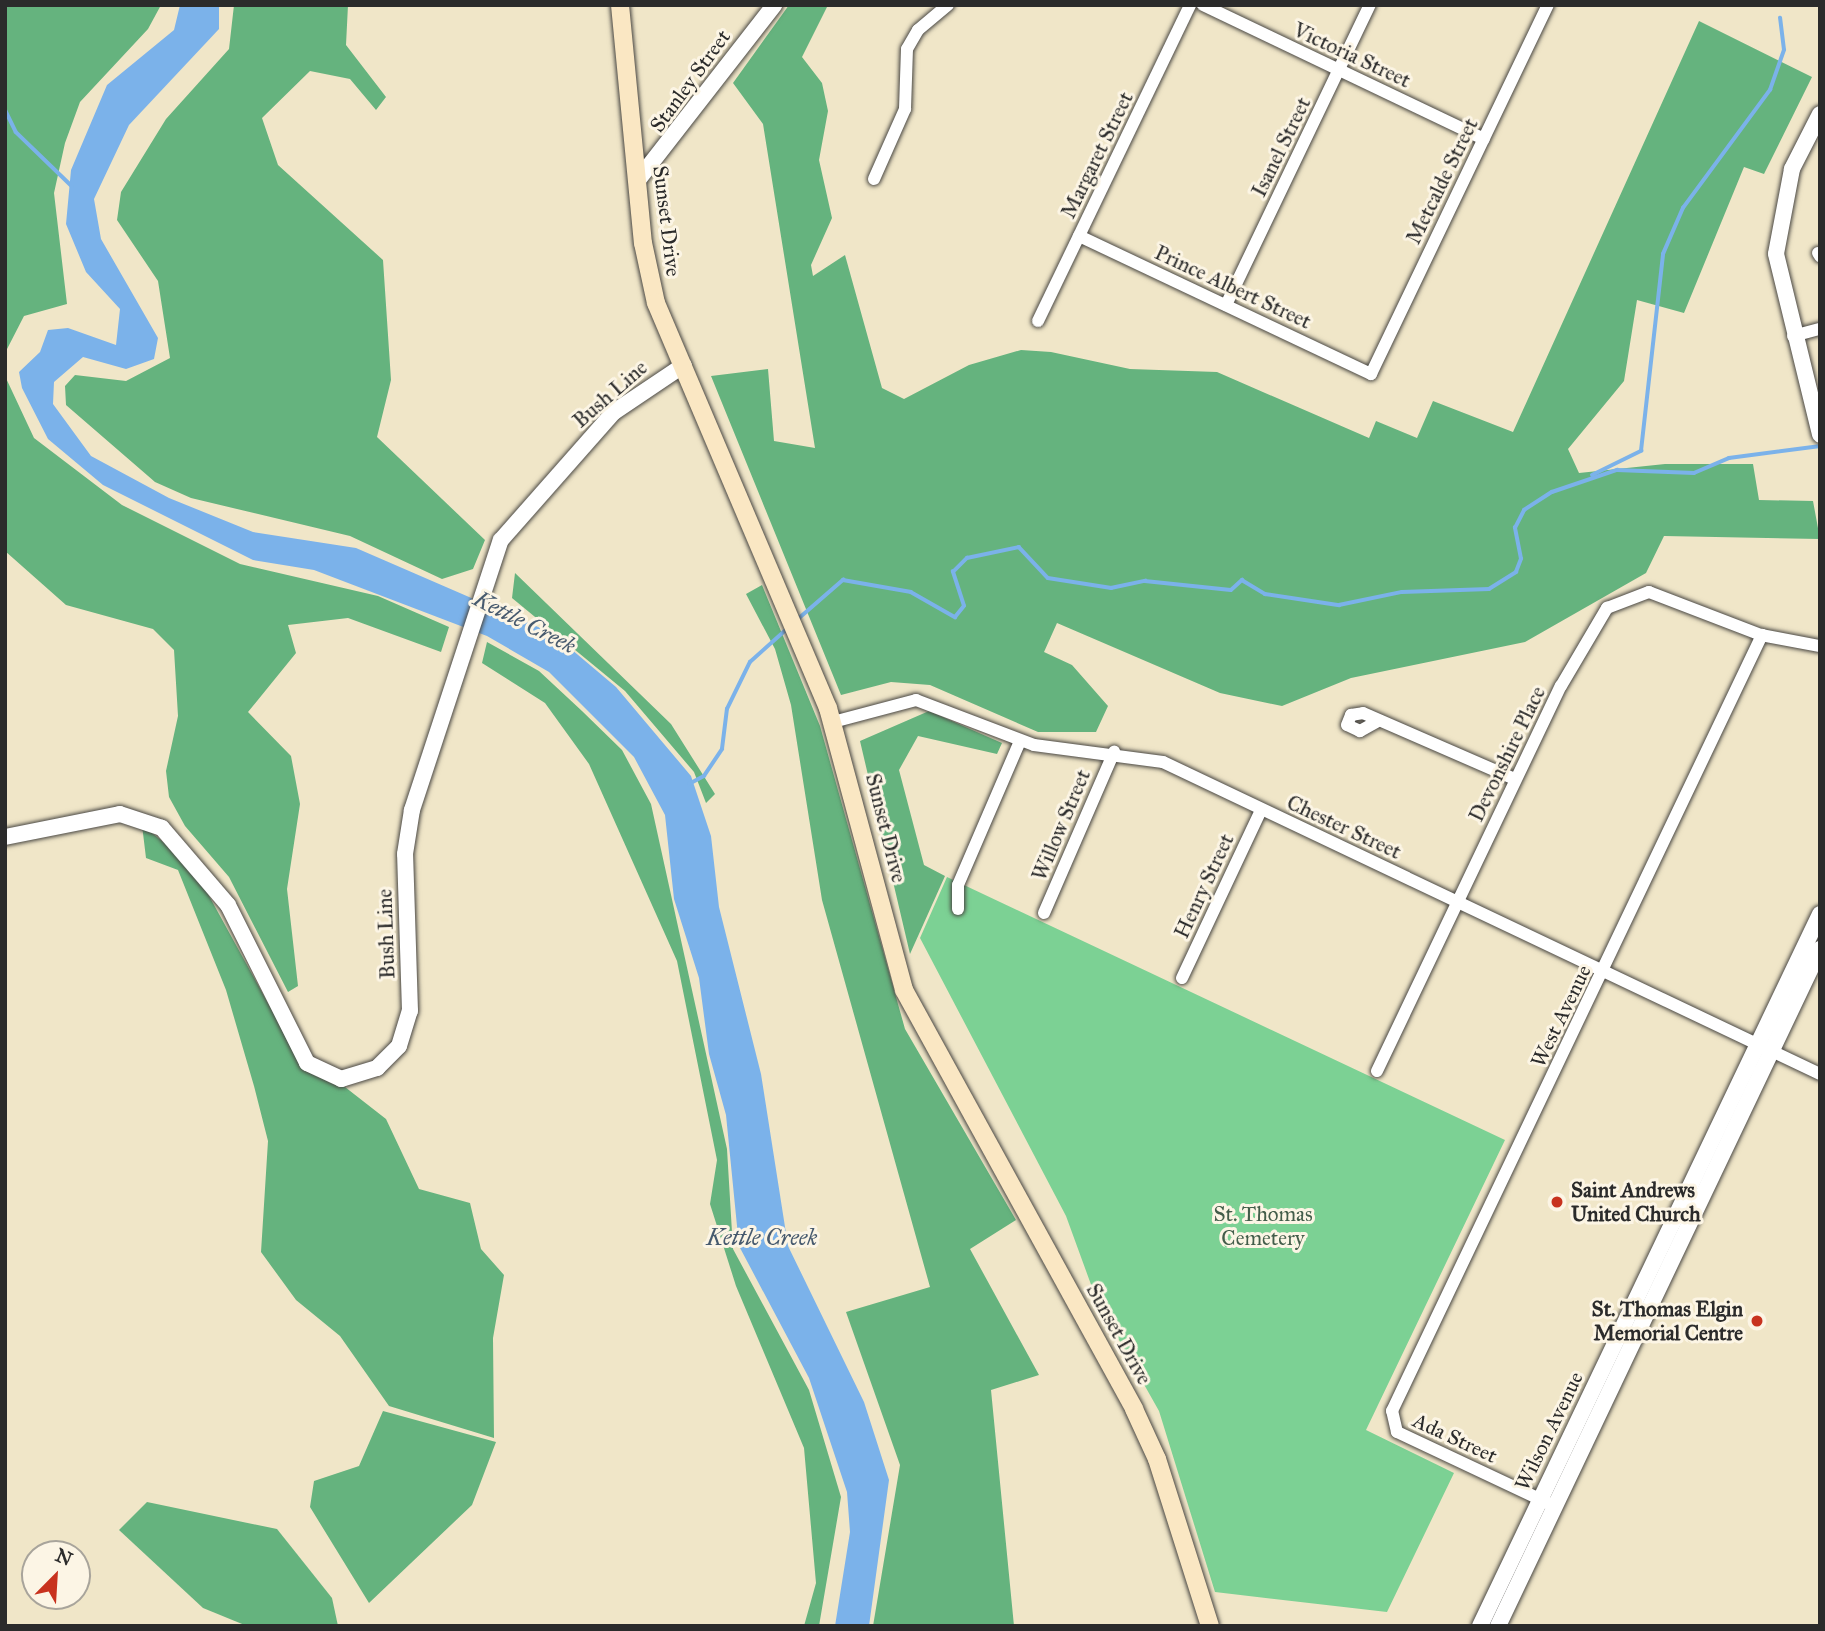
<!DOCTYPE html>
<style>
body{margin:0}
#map{position:relative;width:1825px;height:1631px;overflow:hidden;background:#f0e6c8;font-family:"IM FELL Great Primer",serif}
div>[style]{position:absolute}
.green>*{inset:0;background:#7cd194}
.forest>*{inset:0;background:#65b37e}
.water>*{inset:0;background:#7bb2ea}
.stream>*{height:3.5px;margin:-1.75px;padding:0 1.75px;transform-origin:1.75px;border-radius:1.75px;background:#7bb2ea}
.roads{filter:drop-shadow(0 0 2px #494743) drop-shadow(0 0 2px #494743)}
.minor>*{height:12px;margin:-6px;padding:0 6px;transform-origin:6px;border-radius:6px;background:#fff}
.tertiary>*{height:16px;margin:-8px;padding:0 8px;transform-origin:8px;border-radius:8px;background:#fff}
.secondary>*{height:18px;margin:-9px;padding:0 9px;transform-origin:9px;border-radius:9px;background:#fae7c3}
.dots>*{width:19px;height:19px;translate:-50% -50%;box-sizing:border-box;border:4px solid #fcf5e5;border-radius:50%}
span{translate:-50% -50%;white-space:nowrap;text-align:center;line-height:1.15;-webkit-text-stroke:6px #fcf5e5;paint-order:stroke}
.street-label{font-size:21px;color:#2b2b2b}
.poi-label{font-size:21px;color:#2b2b2b;font-weight:700}
.left{translate:0 -50%;text-align:left}
.right{translate:-100% -50%;text-align:right}
.park-label{font-size:21px;color:#435d4a}
.water-label{font-size:23px;color:#475a6e;font-style:italic}
.frame{position:absolute;inset:0;border:7px solid #2b2b2b;pointer-events:none}
.north{position:absolute;left:21px;top:1540px;width:70px;height:70px;box-sizing:border-box;background:#fcf5e5;border:2px solid #a8a49b;border-radius:50%;rotate:24deg;font-size:19px;font-weight:700;line-height:28px;text-align:center;color:#2b2b2b}
.north::after{content:'';display:block;margin:auto;width:24px;height:32px;background:#c8321e;clip-path:polygon(50% 0,100% 100%,50% 72%,0 100%)}
</style>
<div id="map">
<div class="green">
<i style="clip-path:polygon(947px 877px,1505px 1140px,1366px 1430px,1454px 1473px,1387px 1612px,1215px 1592px,1159px 1411px,1097px 1301px,1066px 1216px,920px 938px)"></i>
</div>
<div class="forest">
<i style="clip-path:polygon(5px 5px,161px 5px,148px 29px,80px 102px,65px 143px,54px 193px,67px 304px,24px 316px,5px 353px)"></i>
<i style="clip-path:polygon(234px 5px,348px 5px,346px 45px,386px 97px,376px 110px,350px 79px,310px 71px,262px 118px,278px 165px,383px 260px,391px 380px,377px 437px,485px 540px,473px 569px,442px 579px,350px 536px,191px 498px,155px 482px,66px 405px,65px 386px,75px 375px,126px 381px,170px 358px,158px 281px,117px 220px,121px 192px,166px 119px,229px 49px)"></i>
<i style="clip-path:polygon(789px 5px,828px 5px,802px 57px,822px 83px,828px 111px,819px 160px,832px 218px,811px 265px,813px 276px,845px 255px,882px 388px,904px 399px,969px 365px,1021px 350px,1051px 352px,1130px 369px,1217px 372px,1369px 438px,1376px 421px,1417px 438px,1433px 401px,1513px 432px,1699px 21px,1812px 77px,1764px 174px,1744px 167px,1684px 313px,1637px 300px,1624px 381px,1568px 449px,1579px 473px,1665px 464px,1753px 464px,1759px 500px,1813px 501px,1820px 539px,1664px 536px,1646px 573px,1525px 642px,1351px 678px,1282px 706px,1220px 693px,1057px 623px,1044px 652px,1072px 665px,1108px 706px,1096px 732px,1038px 732px,930px 685px,891px 682px,841px 695px,711px 376px,768px 369px,774px 441px,815px 448px,763px 124px,733px 83px)"></i>
<i style="clip-path:polygon(5px 376px,34px 438px,122px 505px,240px 564px,378px 596px,449px 627px,441px 652px,348px 618px,288px 625px,296px 653px,248px 712px,291px 756px,300px 804px,287px 889px,298px 986px,288px 992px,229px 877px,185px 826px,169px 797px,166px 771px,178px 716px,174px 650px,153px 629px,66px 605px,5px 551px)"></i>
<i style="clip-path:polygon(515px 573px,671px 724px,715px 794px,706px 803px,694px 772px,625px 691px,512px 598px)"></i>
<i style="clip-path:polygon(762px 585px,820px 726px,905px 1029px,1016px 1220px,970px 1249px,1039px 1375px,991px 1390px,1014px 1626px,873px 1626px,900px 1465px,846px 1312px,930px 1287px,822px 900px,791px 705px,775px 649px,746px 594px)"></i>
<i style="clip-path:polygon(487px 642px,539px 671px,582px 711px,622px 750px,651px 804px,727px 1149px,733px 1249px,809px 1390px,841px 1497px,819px 1626px,804px 1626px,816px 1583px,804px 1448px,736px 1286px,710px 1204px,717px 1160px,677px 961px,589px 764px,545px 703px,482px 663px)"></i>
<i style="clip-path:polygon(929px 711px,1002px 743px,997px 754px,918px 736px,899px 770px,924px 865px,945px 876px,910px 954px,860px 741px)"></i>
<i style="clip-path:polygon(142px 825px,192px 865px,302px 1065px,336px 1080px,386px 1119px,419px 1189px,470px 1203px,481px 1249px,504px 1275px,493px 1338px,494px 1438px,389px 1406px,340px 1336px,296px 1300px,261px 1252px,268px 1141px,254px 1086px,226px 990px,178px 870px,146px 858px)"></i>
<i style="clip-path:polygon(383px 1411px,496px 1442px,472px 1505px,369px 1603px,310px 1507px,314px 1481px,359px 1466px)"></i>
<i style="clip-path:polygon(147px 1502px,277px 1529px,332px 1598px,338px 1626px,247px 1626px,203px 1608px,119px 1530px)"></i>
</div>
<div class="water">
<i style="clip-path:polygon(180px 5px,219px 5px,219px 29px,129px 125px,94px 199px,101px 239px,158px 338px,154px 359px,126px 369px,83px 357px,54px 382px,53px 404px,91px 456px,169px 498px,253px 532px,356px 548px,552px 633px,616px 687px,691px 776px,711px 836px,719px 907px,761px 1074px,788px 1246px,864px 1402px,889px 1480px,869px 1626px,835px 1626px,850px 1532px,847px 1492px,809px 1378px,739px 1246px,726px 1115px,709px 1054px,699px 978px,674px 899px,665px 815px,634px 757px,549px 672px,487px 636px,314px 570px,253px 560px,103px 485px,48px 439px,22px 388px,19px 372px,40px 352px,48px 330px,68px 328px,116px 345px,120px 309px,86px 272px,66px 224px,71px 170px,107px 85px,174px 30px)"></i>
</div>
<div class="stream">
<i style="left:5px;top:109px;width:25px;rotate:64deg"></i>
<i style="left:16px;top:132px;width:78px;rotate:44deg"></i>
<i style="left:1592px;top:475px;width:55px;rotate:-26.1deg"></i>
<i style="left:1641px;top:451px;width:198px;rotate:-83.6deg"></i>
<i style="left:1663px;top:254px;width:50px;rotate:-66.5deg"></i>
<i style="left:1683px;top:208px;width:147px;rotate:-53.6deg"></i>
<i style="left:1770px;top:90px;width:42px;rotate:-70.7deg"></i>
<i style="left:1784px;top:50px;width:32px;rotate:-97deg"></i>
<i style="left:798px;top:619px;width:60px;rotate:-40.9deg"></i>
<i style="left:843px;top:580px;width:69px;rotate:10deg"></i>
<i style="left:911px;top:592px;width:51px;rotate:29.6deg"></i>
<i style="left:955px;top:617px;width:14px;rotate:-51deg"></i>
<i style="left:964px;top:606px;width:36px;rotate:-108deg"></i>
<i style="left:953px;top:572px;width:20px;rotate:-45deg"></i>
<i style="left:967px;top:558px;width:53px;rotate:-11.9deg"></i>
<i style="left:1019px;top:547px;width:42px;rotate:46.9deg"></i>
<i style="left:1048px;top:578px;width:64px;rotate:9deg"></i>
<i style="left:1111px;top:588px;width:35px;rotate:-12deg"></i>
<i style="left:1145px;top:581px;width:86px;rotate:6deg"></i>
<i style="left:1231px;top:590px;width:15px;rotate:-42deg"></i>
<i style="left:1242px;top:580px;width:27px;rotate:31deg"></i>
<i style="left:1265px;top:594px;width:75px;rotate:8.5deg"></i>
<i style="left:1339px;top:605px;width:64px;rotate:-11.7deg"></i>
<i style="left:1402px;top:592px;width:87px;rotate:-2deg"></i>
<i style="left:1489px;top:589px;width:32px;rotate:-32deg"></i>
<i style="left:1516px;top:572px;width:14px;rotate:-69deg"></i>
<i style="left:1521px;top:559px;width:32px;rotate:-101deg"></i>
<i style="left:1515px;top:528px;width:20px;rotate:-63deg"></i>
<i style="left:1524px;top:510px;width:33px;rotate:-33deg"></i>
<i style="left:1552px;top:492px;width:69px;rotate:-18.7deg"></i>
<i style="left:1617px;top:470px;width:77px;rotate:2.2deg"></i>
<i style="left:1694px;top:473px;width:38px;rotate:-23deg"></i>
<i style="left:1729px;top:458px;width:92px;rotate:-7.5deg"></i>
<i style="left:689px;top:784px;width:17px;rotate:-28deg"></i>
<i style="left:704px;top:776px;width:32px;rotate:-56deg"></i>
<i style="left:722px;top:749px;width:40px;rotate:-82.9deg"></i>
<i style="left:727px;top:709px;width:52px;rotate:-63.9deg"></i>
<i style="left:750px;top:662px;width:50px;rotate:-41.7deg"></i>
</div>
<div class="roads">
<div class="minor">
<i style="left:1203px;top:5px;width:311px;rotate:25.5deg"></i>
<i style="left:874px;top:179px;width:77px;rotate:-66.1deg"></i>
<i style="left:905px;top:109px;width:60px;rotate:-88.1deg"></i>
<i style="left:907px;top:49px;width:22px;rotate:-60deg"></i>
<i style="left:918px;top:30px;width:39px;rotate:-40deg"></i>
<i style="left:1079px;top:236px;width:323px;rotate:25.3deg"></i>
<i style="left:1371px;top:374px;width:409px;rotate:-64.4deg"></i>
<i style="left:1818px;top:253px;width:4px;rotate:56deg"></i>
<i style="left:1226px;top:305px;width:333px;rotate:-64.4deg"></i>
<i style="left:1038px;top:321px;width:351px;rotate:-64.3deg"></i>
<i style="left:1793px;top:336px;width:28px;rotate:-15deg"></i>
<i style="left:1378px;top:721px;width:21px;rotate:151deg"></i>
<i style="left:1360px;top:731px;width:14px;rotate:-155deg"></i>
<i style="left:1347px;top:725px;width:11px;rotate:-68deg"></i>
<i style="left:1351px;top:715px;width:12px;rotate:-9deg"></i>
<i style="left:1363px;top:713px;width:166px;rotate:23.5deg"></i>
<i style="left:833px;top:722px;width:86px;rotate:-14.8deg"></i>
<i style="left:916px;top:700px;width:126px;rotate:20.9deg"></i>
<i style="left:1034px;top:745px;width:130px;rotate:7.5deg"></i>
<i style="left:1163px;top:762px;width:727px;rotate:25.4deg"></i>
<i style="left:958px;top:909px;width:24px;rotate:-90deg"></i>
<i style="left:958px;top:885px;width:157px;rotate:-66.7deg"></i>
<i style="left:1044px;top:913px;width:176px;rotate:-66.5deg"></i>
<i style="left:1182px;top:978px;width:186px;rotate:-64.8deg"></i>
<i style="left:1377px;top:1071px;width:427px;rotate:-64.5deg"></i>
<i style="left:1561px;top:686px;width:91px;rotate:-59.5deg"></i>
<i style="left:1607px;top:608px;width:45px;rotate:-20.9deg"></i>
<i style="left:1649px;top:592px;width:120px;rotate:21deg"></i>
<i style="left:1761px;top:635px;width:60px;rotate:10.6deg"></i>
<i style="left:1548px;top:1503px;width:167px;rotate:-154.8deg"></i>
<i style="left:1397px;top:1432px;width:22px;rotate:-103deg"></i>
<i style="left:1392px;top:1411px;width:860px;rotate:-64.51deg"></i>
</div>
<div class="tertiary">
<i style="left:1820px;top:114px;width:62px;rotate:117deg"></i>
<i style="left:1792px;top:169px;width:86px;rotate:100.7deg"></i>
<i style="left:1776px;top:254px;width:186px;rotate:76.3deg"></i>
<i style="left:638px;top:180px;width:222px;rotate:-52.1deg"></i>
<i style="left:5px;top:837px;width:117px;rotate:-11.3deg"></i>
<i style="left:120px;top:814px;width:44px;rotate:18.4deg"></i>
<i style="left:162px;top:828px;width:101px;rotate:49.4deg"></i>
<i style="left:228px;top:905px;width:177px;rotate:63.4deg"></i>
<i style="left:307px;top:1063px;width:38px;rotate:25deg"></i>
<i style="left:341px;top:1079px;width:38px;rotate:-17deg"></i>
<i style="left:377px;top:1068px;width:31px;rotate:-45deg"></i>
<i style="left:399px;top:1046px;width:37px;rotate:-73deg"></i>
<i style="left:410px;top:1011px;width:157px;rotate:-91.8deg"></i>
<i style="left:405px;top:854px;width:45px;rotate:-81deg"></i>
<i style="left:412px;top:810px;width:284px;rotate:-71.8deg"></i>
<i style="left:501px;top:540px;width:171px;rotate:-48.6deg"></i>
<i style="left:614px;top:412px;width:84px;rotate:-33.9deg"></i>
<i style="left:1480px;top:1626px;width:789px;rotate:-64.47deg"></i>
<i style="left:1498px;top:1626px;width:750px;rotate:-64.56deg"></i>
</div>
<div class="secondary">
<i style="left:620px;top:5px;width:239px;rotate:84.5deg"></i>
<i style="left:643px;top:243px;width:61px;rotate:77.8deg"></i>
<i style="left:656px;top:303px;width:440px;rotate:67deg"></i>
<i style="left:828px;top:708px;width:292px;rotate:74.9deg"></i>
<i style="left:904px;top:990px;width:478px;rotate:61.2deg"></i>
<i style="left:1134px;top:1409px;width:55px;rotate:65.3deg"></i>
<i style="left:1157px;top:1459px;width:175px;rotate:72.4deg"></i>
</div>
</div>
<div class="dots">
<i style="left:1557px;top:1202px;background:#c8321e"></i>
<i style="left:1757px;top:1321px;background:#c8321e"></i>
</div>
<div class="street-label">
<span style="left:1352px;top:55px;rotate:25deg">Victoria Street</span>
<span style="left:690px;top:81px;rotate:-54deg">Stanley Street</span>
<span style="left:1281px;top:147px;rotate:-64deg">Isanel Street</span>
<span style="left:1097px;top:155px;rotate:-64deg">Margaret Street</span>
<span style="left:1442px;top:181px;rotate:-64deg">Metcalde Street</span>
<span style="left:667px;top:221px;rotate:83deg">Sunset Drive</span>
<span style="left:1233px;top:287px;rotate:25deg">Prince Albert Street</span>
<span style="left:610px;top:394px;rotate:-41deg">Bush Line</span>
<span style="left:1507px;top:754px;rotate:-64deg">Devonshire Place</span>
<span style="left:1061px;top:825px;rotate:-67deg">Willow Street</span>
<span style="left:1344px;top:827px;rotate:25deg">Chester Street</span>
<span style="left:886px;top:828px;rotate:76deg">Sunset Drive</span>
<span style="left:1204px;top:886px;rotate:-65deg">Henry Street</span>
<span style="left:386px;top:934px;rotate:-92deg">Bush Line</span>
<span style="left:1561px;top:1016px;rotate:-64deg">West Avenue</span>
<span style="left:1119px;top:1334px;rotate:61deg">Sunset Drive</span>
<span style="left:1549px;top:1431px;rotate:-64deg">Wilson Avenue</span>
<span style="left:1455px;top:1438px;rotate:25deg">Ada Street</span>
</div>
<div class="poi-label">
<span class="left" style="left:1571px;top:1202px">Saint Andrews<br>United Church</span>
<span class="right" style="left:1743px;top:1321px">St. Thomas Elgin<br>Memorial Centre</span>
</div>
<div class="park-label">
<span style="left:1263px;top:1226px">St. Thomas<br>Cemetery</span>
</div>
<div class="water-label">
<span style="left:525px;top:622px;rotate:27deg">Kettle Creek</span>
<span style="left:762px;top:1237px">Kettle Creek</span>
</div>
<div class="frame"></div>
<div class="north">N</div>
</div>
